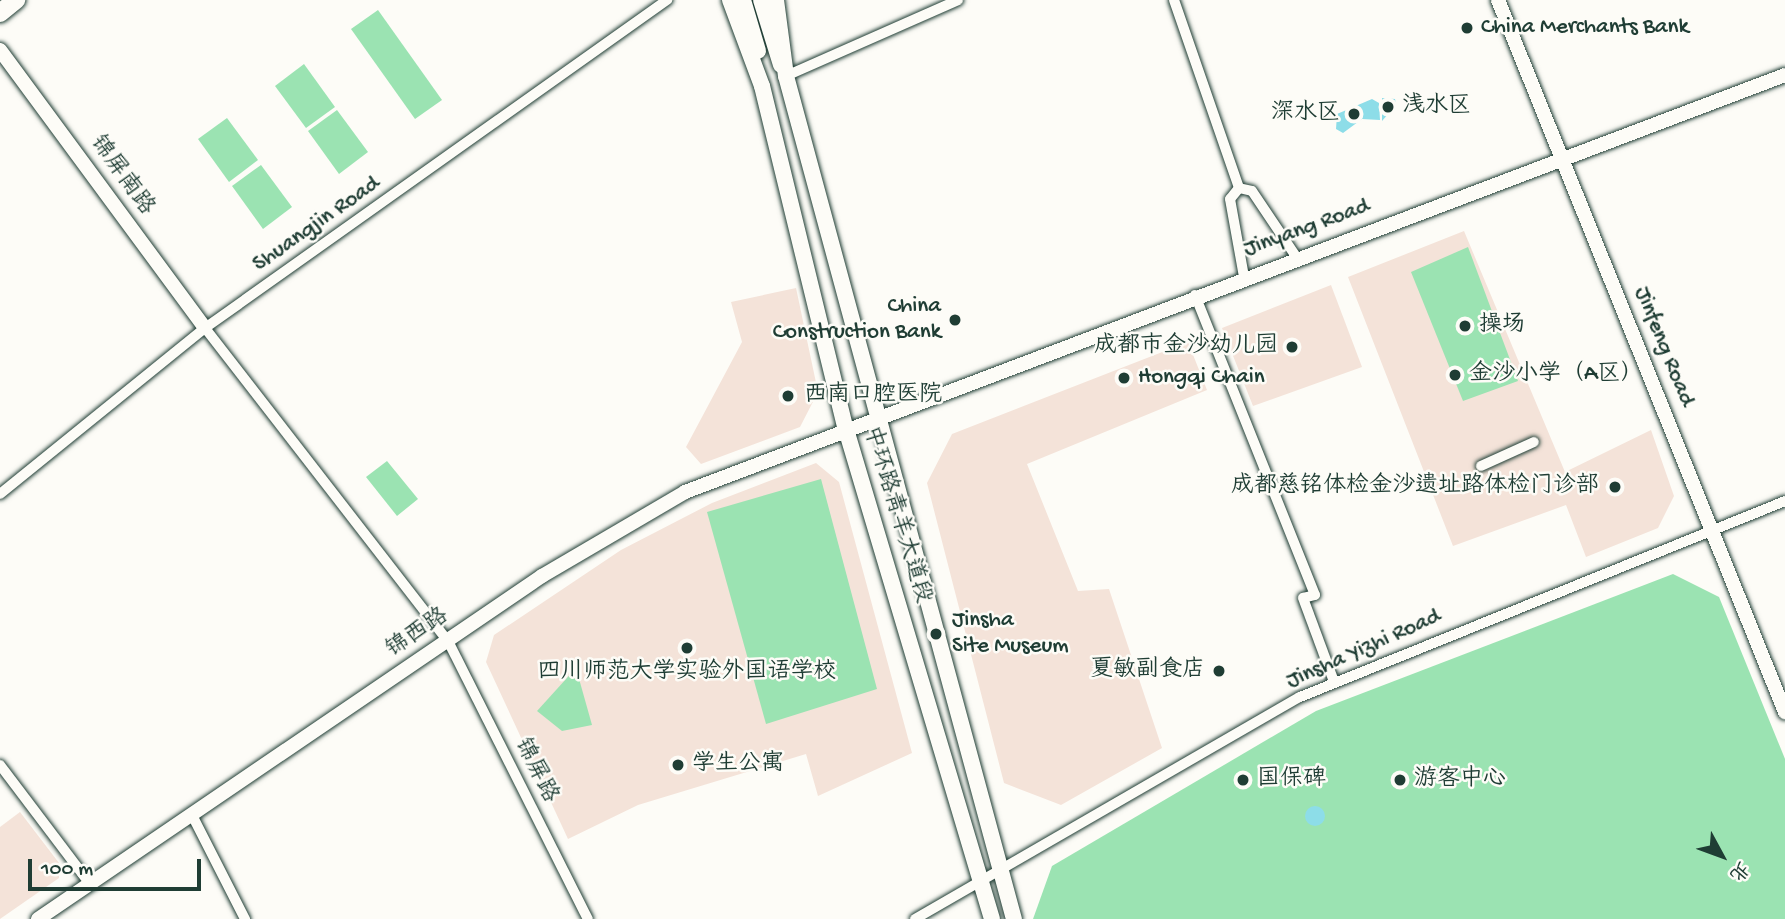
<!DOCTYPE html>
<meta charset="utf-8">
<style>
body{margin:0}
#map{position:relative;width:1785px;height:919px;overflow:hidden;background:#fdfcf7;font-family:"Gochi Hand","LXGW WenKai TC",sans-serif}
div>[style]{position:absolute}
.built>*{inset:0;background:#f4e3d9}
.green>*{inset:0;background:#9be3b2}
.water>*{inset:0;background:#8ddde8}
.round{border-radius:50%}
.roads{filter:drop-shadow(0 0 2px #1f3d34) drop-shadow(0 0 2px #1f3d34)}
.street>*{height:10px;margin:-5px;padding:0 5px;transform-origin:5px;border-radius:5px;background:#fdfcf7}
.secondary>*{height:14px;margin:-7px;padding:0 7px;transform-origin:7px;border-radius:7px;background:#fdfcf7}
.primary>*{height:16px;margin:-8px;padding:0 8px;transform-origin:8px;border-radius:8px;background:#fdfcf7}
.highway>*{height:18px;margin:-9px;padding:0 9px;transform-origin:9px;border-radius:9px;background:#fdfcf7}
.dots>*{width:19px;height:19px;translate:-50% -50%;box-sizing:border-box;border:4px solid #fdfcf7;border-radius:50%}
span{translate:-50% -50%;white-space:nowrap;text-align:center;line-height:1.15;-webkit-text-stroke:5px #fdfcf7;paint-order:stroke}
.poi-label{font-size:23px;color:#1f3d34}
.left{translate:0 -50%;text-align:left}
.right{translate:-100% -50%;text-align:right}
.street-label{font-size:23px;color:#1f3d34}
.north{position:absolute;left:1687px;top:821px;width:70px;height:70px;-webkit-text-stroke:5px #fdfcf7;paint-order:stroke;rotate:131deg;font-size:19px;font-weight:700;line-height:28px;text-align:center;color:#1f3d34}
.north::after{content:'';display:block;margin:auto;width:24px;height:32px;background:#1f3d34;clip-path:polygon(50% 0,100% 100%,50% 72%,0 100%)}
.scale{position:absolute;left:28px;top:859px;width:173px;height:32px;box-sizing:border-box;border:4px solid #1f3d34;border-top:0;padding-left:9px;font-size:21px;line-height:24px;white-space:nowrap;color:#1f3d34;-webkit-text-stroke:5px #fdfcf7;paint-order:stroke}
</style>
<div id="map">
<div class="built">
<i style="clip-path:polygon(1464px 231px,1565px 472px,1651px 430px,1674px 496px,1658px 528px,1586px 557px,1566px 505px,1453px 546px,1348px 277px)"></i>
<i style="clip-path:polygon(1331px 285px,1362px 367px,1253px 406px,1222px 328px)"></i>
<i style="clip-path:polygon(796px 288px,818px 392px,800px 427px,701px 464px,686px 447px,742px 342px,731px 302px)"></i>
<i style="clip-path:polygon(1188px 342px,1207px 390px,1027px 464px,1078px 591px,1109px 589px,1162px 748px,1061px 805px,1004px 783px,927px 483px,952px 434px)"></i>
<i style="clip-path:polygon(816px 463px,839px 482px,912px 753px,818px 796px,806px 754px,638px 805px,568px 839px,486px 662px,494px 635px,621px 550px,712px 503px)"></i>
<i style="clip-path:polygon(20px 812px,59px 863px,59px 878px,0 919px,0 827px)"></i>
</div>
<div class="green">
<i style="clip-path:polygon(378px 10px,442px 100px,415px 119px,351px 29px)"></i>
<i style="clip-path:polygon(304px 64px,335px 107px,306px 128px,275px 86px)"></i>
<i style="clip-path:polygon(337px 110px,368px 152px,339px 174px,308px 131px)"></i>
<i style="clip-path:polygon(227px 118px,258px 160px,229px 182px,198px 139px)"></i>
<i style="clip-path:polygon(261px 165px,292px 207px,263px 229px,232px 186px)"></i>
<i style="clip-path:polygon(1468px 247px,1518px 381px,1463px 401px,1411px 272px)"></i>
<i style="clip-path:polygon(387px 461px,418px 499px,397px 516px,366px 477px)"></i>
<i style="clip-path:polygon(821px 479px,877px 689px,766px 724px,707px 512px)"></i>
<i style="clip-path:polygon(1673px 574px,1719px 597px,1785px 759px,1785px 919px,1033px 919px,1052px 866px,1316px 711px)"></i>
<i style="clip-path:polygon(576px 668px,592px 725px,562px 731px,537px 711px)"></i>
</div>
<div class="water">
<i style="clip-path:polygon(1382px 98px,1395px 99px,1396px 105px,1382px 121px)"></i>
<i style="clip-path:polygon(1372px 99px,1379px 103px,1380px 120px,1362px 119px,1343px 133px,1336px 129px,1337px 114px)"></i>
<i class="round" style="left:1305px;top:806px;width:20px;height:20px"></i>
</div>
<div class="roads">
<div class="street">
<i style="left:1174px;top:0;width:199px;rotate:70.9deg"></i>
<i style="left:1239px;top:188px;width:13px;rotate:13deg"></i>
<i style="left:1252px;top:191px;width:81px;rotate:56.1deg"></i>
<i style="left:786px;top:76px;width:188px;rotate:-23.8deg"></i>
<i style="left:1239px;top:188px;width:14px;rotate:129deg"></i>
<i style="left:1230px;top:199px;width:79px;rotate:79.8deg"></i>
<i style="left:1195px;top:295px;width:323px;rotate:68.2deg"></i>
<i style="left:1315px;top:595px;width:12px;rotate:166deg"></i>
<i style="left:1303px;top:598px;width:90px;rotate:69.7deg"></i>
<i style="left:205px;top:328px;width:396px;rotate:52.2deg"></i>
<i style="left:448px;top:641px;width:311px;rotate:63.3deg"></i>
<i style="left:1481px;top:466px;width:58px;rotate:-24.4deg"></i>
<i style="left:0;top:494px;width:264px;rotate:-39deg"></i>
<i style="left:205px;top:328px;width:567px;rotate:-35.37deg"></i>
<i style="left:0;top:765px;width:149px;rotate:52.9deg"></i>
<i style="left:192px;top:815px;width:117px;rotate:63deg"></i>
<i style="left:915px;top:919px;width:444px;rotate:-30deg"></i>
<i style="left:1300px;top:697px;width:523px;rotate:-22deg"></i>
</div>
<div class="secondary">
<i style="left:1498px;top:0;width:768px;rotate:68.05deg"></i>
<i style="left:0;top:50px;width:345px;rotate:53.6deg"></i>
<i style="left:38px;top:919px;width:610px;rotate:-34.24deg"></i>
<i style="left:542px;top:576px;width:166px;rotate:-30.4deg"></i>
<i style="left:685px;top:492px;width:1176px;rotate:-20.76deg"></i>
</div>
<div class="primary">
<i style="left:730px;top:0;width:92px;rotate:69.6deg"></i>
<i style="left:762px;top:86px;width:350px;rotate:76.3deg"></i>
<i style="left:845px;top:426px;width:514px;rotate:73.4deg"></i>
<i style="left:743px;top:0;width:53px;rotate:73.6deg"></i>
<i style="left:761px;top:0;width:68px;rotate:72.9deg"></i>
<i style="left:776px;top:0;width:77px;rotate:82.5deg"></i>
<i style="left:786px;top:76px;width:873px;rotate:74.87deg"></i>
</div>
<div class="highway">
<i style="left:0;top:13px;width:21px;rotate:-39deg"></i>
</div>
</div>
<div class="dots">
<i style="left:1467px;top:28px;background:#1f3d34"></i>
<i style="left:1388px;top:107px;background:#1f3d34"></i>
<i style="left:1354px;top:114px;background:#1f3d34"></i>
<i style="left:955px;top:320px;background:#1f3d34"></i>
<i style="left:1465px;top:326px;background:#1f3d34"></i>
<i style="left:1292px;top:347px;background:#1f3d34"></i>
<i style="left:1455px;top:375px;background:#1f3d34"></i>
<i style="left:1124px;top:378px;background:#1f3d34"></i>
<i style="left:788px;top:396px;background:#1f3d34"></i>
<i style="left:1615px;top:487px;background:#1f3d34"></i>
<i style="left:936px;top:634px;background:#1f3d34"></i>
<i style="left:687px;top:648px;background:#1f3d34"></i>
<i style="left:1219px;top:671px;background:#1f3d34"></i>
<i style="left:678px;top:765px;background:#1f3d34"></i>
<i style="left:1243px;top:780px;background:#1f3d34"></i>
<i style="left:1400px;top:780px;background:#1f3d34"></i>
</div>
<div class="poi-label">
<span class="left" style="left:1481px;top:28px">China Merchants Bank</span>
<span class="left" style="left:1402px;top:107px">浅水区</span>
<span class="right" style="left:1340px;top:114px">深水区</span>
<span class="right" style="left:941px;top:320px">China<br>Construction Bank</span>
<span class="left" style="left:1479px;top:326px">操场</span>
<span class="right" style="left:1278px;top:347px">成都市金沙幼儿园</span>
<span class="left" style="left:1469px;top:375px">金沙小学（A区）</span>
<span class="left" style="left:1138px;top:378px">Hongqi Chain</span>
<span class="left" style="left:804px;top:396px">西南口腔医院</span>
<span class="right" style="left:1599px;top:487px">成都慈铭体检金沙遗址路体检门诊部</span>
<span class="left" style="left:952px;top:634px">Jinsha<br>Site Museum</span>
<span class="right" style="left:1205px;top:671px">夏敏副食店</span>
<span style="left:687px;top:673px">四川师范大学实验外国语学校</span>
<span class="left" style="left:692px;top:765px">学生公寓</span>
<span class="left" style="left:1257px;top:780px">国保碑</span>
<span class="left" style="left:1414px;top:780px">游客中心</span>
</div>
<div class="street-label">
<span style="left:121px;top:176px;rotate:54deg">锦屏南路</span>
<span style="left:317px;top:225px;rotate:-35deg">Shuangjin Road</span>
<span style="left:1307px;top:229px;rotate:-20deg">Jinyang Road</span>
<span style="left:1663px;top:347px;rotate:68deg">Jinfeng Road</span>
<span style="left:896px;top:515px;rotate:73deg">中环路青羊大道段</span>
<span style="left:418px;top:634px;rotate:-34deg">锦西路</span>
<span style="left:1364px;top:650px;rotate:-24deg">Jinsha Yizhi Road</span>
<span style="left:535px;top:771px;rotate:63deg">锦屏路</span>
</div>
<div class="north">北</div>
<div class="scale">100 m</div>
</div>
